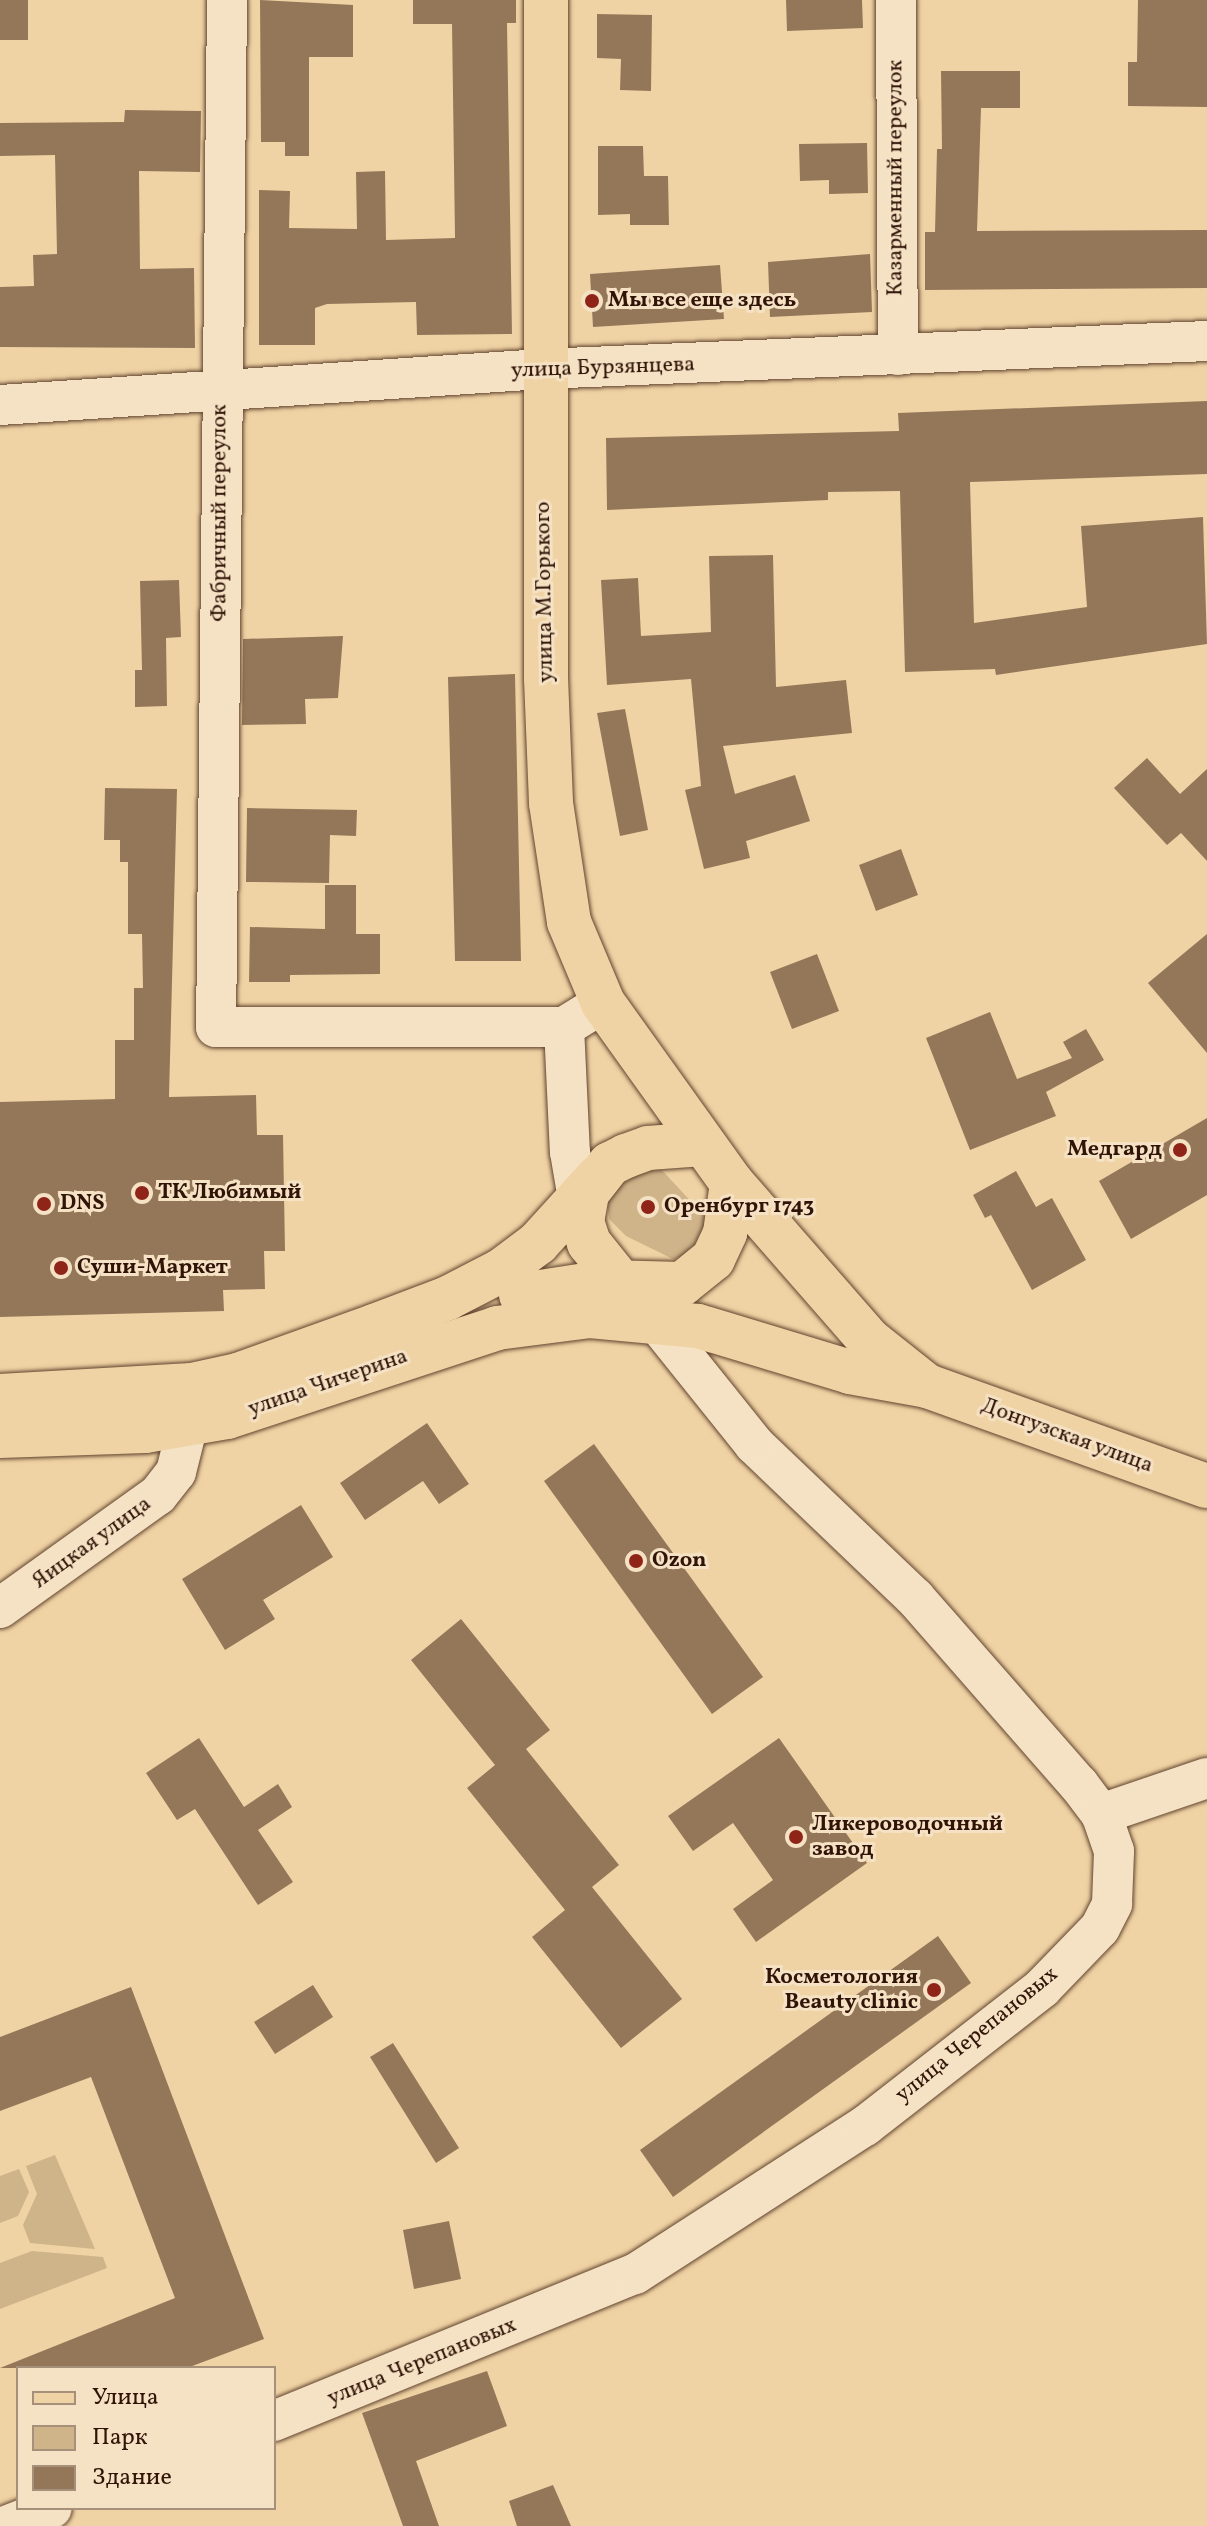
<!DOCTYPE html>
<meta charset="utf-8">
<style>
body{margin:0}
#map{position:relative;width:1207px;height:2526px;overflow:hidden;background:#f0d3a4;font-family:Vollkorn,serif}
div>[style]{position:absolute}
.green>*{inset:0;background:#cfb389}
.building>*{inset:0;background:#947759}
.roads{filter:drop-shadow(0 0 2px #60442f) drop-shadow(0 0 2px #60442f)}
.minor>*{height:40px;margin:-20px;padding:0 20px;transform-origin:20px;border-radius:20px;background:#f5e2c4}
.major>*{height:44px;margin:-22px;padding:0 22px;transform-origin:22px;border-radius:22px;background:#f0d3a4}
.dots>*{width:22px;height:22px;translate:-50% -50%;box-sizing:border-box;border:4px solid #f5e2c4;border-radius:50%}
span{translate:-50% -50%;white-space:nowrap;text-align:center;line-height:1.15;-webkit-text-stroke:6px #f5e2c4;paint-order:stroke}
.street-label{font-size:22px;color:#301408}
.poi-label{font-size:22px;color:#301408;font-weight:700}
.left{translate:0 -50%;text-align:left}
.right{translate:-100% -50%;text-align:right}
.legend{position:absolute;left:16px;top:2366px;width:260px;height:144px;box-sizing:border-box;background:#f5e2c4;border:2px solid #a69079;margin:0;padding:10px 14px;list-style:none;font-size:24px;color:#301408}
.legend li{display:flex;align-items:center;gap:16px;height:40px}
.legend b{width:40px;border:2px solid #a69079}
</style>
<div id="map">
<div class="green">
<i style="clip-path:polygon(660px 1168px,709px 1221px,707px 1242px,687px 1257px,673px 1259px,626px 1236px,609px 1219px,607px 1200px,622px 1173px)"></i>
<i style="clip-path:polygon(55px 2155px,95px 2249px,30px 2243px,23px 2225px,37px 2194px,26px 2166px)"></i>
<i style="clip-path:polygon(19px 2169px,29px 2192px,18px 2216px,0 2223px,0 2176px)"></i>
<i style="clip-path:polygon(32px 2251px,103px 2257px,107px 2268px,0 2309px,0 2263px)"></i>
</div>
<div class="building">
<i style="clip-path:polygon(0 0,28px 0,28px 40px,0 40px)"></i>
<i style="clip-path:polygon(260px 0,353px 5px,353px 57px,309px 57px,309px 156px,285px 156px,285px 142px,261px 142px)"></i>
<i style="clip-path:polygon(413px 0,516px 0,516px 23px,507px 23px,512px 334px,417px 335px,416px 302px,327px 304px,315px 308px,315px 345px,259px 345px,259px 190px,290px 191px,289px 228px,357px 229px,356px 172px,385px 171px,386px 240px,455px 238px,452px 24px,413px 24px)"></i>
<i style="clip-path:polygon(786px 0,862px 0,863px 28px,787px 31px)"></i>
<i style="clip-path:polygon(1138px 0,1207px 0,1207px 107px,1128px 106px,1128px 62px,1137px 62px)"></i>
<i style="clip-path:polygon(597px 14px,652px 15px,651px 91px,620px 90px,621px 59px,597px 58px)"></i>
<i style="clip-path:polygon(941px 71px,1020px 71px,1020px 108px,981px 108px,977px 231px,1207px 230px,1207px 288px,925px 290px,925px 232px,935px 232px,937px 149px,942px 149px)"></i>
<i style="clip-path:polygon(125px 110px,201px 111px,200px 172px,139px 171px,140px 269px,194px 268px,195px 348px,0 347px,0 287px,34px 286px,33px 255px,57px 254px,55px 155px,0 156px,0 123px,124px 122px)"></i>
<i style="clip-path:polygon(867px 143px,868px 193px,829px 194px,829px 180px,800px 181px,799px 144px)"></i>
<i style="clip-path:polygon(598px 146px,643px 146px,644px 176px,668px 176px,669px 225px,630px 225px,630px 214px,598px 215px)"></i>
<i style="clip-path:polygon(870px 254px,872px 312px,770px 317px,768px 262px)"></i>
<i style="clip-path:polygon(720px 265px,724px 319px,593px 327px,590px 274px)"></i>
<i style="clip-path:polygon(1207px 401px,1207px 474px,970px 482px,974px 623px,1087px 607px,1081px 526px,1203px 517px,1207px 644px,996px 675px,995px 669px,905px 672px,900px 491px,828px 492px,828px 500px,607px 510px,606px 438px,899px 431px,898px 413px)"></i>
<i style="clip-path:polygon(773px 555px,776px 687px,846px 680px,852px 733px,723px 746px,735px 794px,795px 775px,810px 821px,746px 841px,750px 858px,704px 869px,685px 790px,701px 786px,691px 679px,607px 685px,601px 580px,638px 578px,641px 636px,711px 632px,709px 556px)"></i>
<i style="clip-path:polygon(179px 580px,181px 637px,166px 638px,167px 706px,135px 707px,135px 670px,142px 670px,140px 581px)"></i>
<i style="clip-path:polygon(343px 636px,338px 698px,305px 699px,306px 724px,242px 725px,243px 639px)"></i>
<i style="clip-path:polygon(515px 674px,521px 961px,455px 961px,448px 677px)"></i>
<i style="clip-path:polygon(625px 709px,648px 830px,620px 836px,597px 713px)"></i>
<i style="clip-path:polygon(1147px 758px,1180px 794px,1207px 769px,1207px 861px,1181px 833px,1167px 845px,1114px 788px)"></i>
<i style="clip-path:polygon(105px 788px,177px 789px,169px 1097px,256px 1095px,257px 1135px,283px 1135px,285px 1251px,264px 1251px,265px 1289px,223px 1290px,224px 1311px,0 1317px,0 1102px,115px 1099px,115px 1040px,134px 1040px,134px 988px,143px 988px,142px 934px,128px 934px,128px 862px,120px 862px,120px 840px,104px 840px)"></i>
<i style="clip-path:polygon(247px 808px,357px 810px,356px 836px,330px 835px,329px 883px,246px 882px)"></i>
<i style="clip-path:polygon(901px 849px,918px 895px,876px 911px,859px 865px)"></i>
<i style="clip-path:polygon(325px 885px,356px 885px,356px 934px,380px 934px,380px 974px,290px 975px,290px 982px,249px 982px,250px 927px,325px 929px)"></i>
<i style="clip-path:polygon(1207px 934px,1207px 1053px,1148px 983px)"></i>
<i style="clip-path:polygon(817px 954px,839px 1011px,792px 1029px,770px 972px)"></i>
<i style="clip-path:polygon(990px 1012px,1017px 1079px,1072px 1058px,1063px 1042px,1086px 1029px,1104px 1060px,1046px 1092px,1056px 1116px,970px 1150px,926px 1038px)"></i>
<i style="clip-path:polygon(1207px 1118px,1207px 1195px,1131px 1239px,1099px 1181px)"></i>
<i style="clip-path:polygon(1016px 1171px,1036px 1207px,1052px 1198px,1086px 1260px,1032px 1290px,991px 1215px,985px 1218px,973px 1195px)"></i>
<i style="clip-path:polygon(427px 1423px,469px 1484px,439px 1504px,423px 1481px,365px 1520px,340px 1483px)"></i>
<i style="clip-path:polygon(594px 1444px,763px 1677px,712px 1714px,544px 1481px)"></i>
<i style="clip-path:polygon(301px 1505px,333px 1557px,263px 1600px,275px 1619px,225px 1650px,182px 1579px)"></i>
<i style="clip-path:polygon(461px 1619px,550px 1730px,526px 1749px,619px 1865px,592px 1887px,682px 1999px,621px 2048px,532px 1937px,565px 1910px,467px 1788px,495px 1765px,411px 1660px)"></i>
<i style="clip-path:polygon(199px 1738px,244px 1807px,278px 1784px,292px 1807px,258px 1830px,293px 1882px,258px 1905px,195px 1809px,177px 1820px,146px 1773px)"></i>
<i style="clip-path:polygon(779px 1738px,867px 1863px,756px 1942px,733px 1909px,773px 1880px,733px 1823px,693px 1851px,668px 1816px)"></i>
<i style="clip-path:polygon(938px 1936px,971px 1983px,673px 2197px,640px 2150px)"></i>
<i style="clip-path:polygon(313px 1985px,333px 2017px,275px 2054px,254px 2022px)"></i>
<i style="clip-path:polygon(131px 1987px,264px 2339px,187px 2368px,0 2368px,175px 2298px,91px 2077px,0 2111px,0 2037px)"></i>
<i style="clip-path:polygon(393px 2043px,459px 2148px,436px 2163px,370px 2057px)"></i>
<i style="clip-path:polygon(449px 2221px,461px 2279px,414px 2289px,403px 2230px)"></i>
<i style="clip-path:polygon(487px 2371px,507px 2426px,416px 2461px,439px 2526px,403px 2526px,362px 2413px)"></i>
<i style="clip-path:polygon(553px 2485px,571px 2526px,517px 2526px,509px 2501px)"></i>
</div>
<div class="roads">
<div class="minor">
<i style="left:227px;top:0;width:1027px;rotate:90.61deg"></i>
<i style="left:216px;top:1027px;width:348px"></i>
<i style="left:564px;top:1027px;width:46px;rotate:-31.6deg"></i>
<i style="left:896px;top:0;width:355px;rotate:89.7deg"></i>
<i style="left:0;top:405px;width:543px;rotate:-3.8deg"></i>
<i style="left:542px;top:369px;width:666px;rotate:-2.41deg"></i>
<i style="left:564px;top:1027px;width:125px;rotate:87.3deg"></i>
<i style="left:570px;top:1152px;width:71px;rotate:80.3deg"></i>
<i style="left:0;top:1608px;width:194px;rotate:-35.6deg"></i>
<i style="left:158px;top:1495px;width:29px;rotate:-52deg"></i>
<i style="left:176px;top:1472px;width:49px;rotate:-76deg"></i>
<i style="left:1101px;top:1814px;width:112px;rotate:-18.8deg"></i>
<i style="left:274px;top:2421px;width:390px;rotate:-22.2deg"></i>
<i style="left:635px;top:2274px;width:274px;rotate:-32.8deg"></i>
<i style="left:865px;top:2126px;width:224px;rotate:-37.9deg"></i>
<i style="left:1042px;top:1988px;width:83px;rotate:-46deg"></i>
<i style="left:1100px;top:1928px;width:27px;rotate:-63deg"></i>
<i style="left:1112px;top:1904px;width:53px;rotate:-87.8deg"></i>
<i style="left:1114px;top:1851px;width:39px;rotate:-109deg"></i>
<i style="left:1101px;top:1814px;width:38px;rotate:-127deg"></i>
<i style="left:1078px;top:1784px;width:247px;rotate:-131.2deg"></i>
<i style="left:915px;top:1598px;width:223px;rotate:-136.3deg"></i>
<i style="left:754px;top:1444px;width:161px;rotate:-128.7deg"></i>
<i style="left:6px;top:2526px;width:49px;rotate:-21.4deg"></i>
</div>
<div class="major">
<i style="left:546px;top:0;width:678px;rotate:90deg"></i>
<i style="left:546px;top:678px;width:125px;rotate:87.7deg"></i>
<i style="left:551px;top:803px;width:120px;rotate:81.4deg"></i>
<i style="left:569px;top:922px;width:88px;rotate:67.2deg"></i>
<i style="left:603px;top:1003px;width:221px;rotate:54.4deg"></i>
<i style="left:732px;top:1183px;width:208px;rotate:48.9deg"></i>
<i style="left:869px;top:1340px;width:74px;rotate:38.4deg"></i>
<i style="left:521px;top:1295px;width:85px;rotate:-8.8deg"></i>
<i style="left:605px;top:1282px;width:77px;rotate:1.5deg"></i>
<i style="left:682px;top:1284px;width:40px;rotate:-39deg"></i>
<i style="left:713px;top:1259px;width:29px;rotate:-65deg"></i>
<i style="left:725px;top:1233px;width:50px;rotate:-82deg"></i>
<i style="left:634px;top:1299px;width:72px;rotate:-128.8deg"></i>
<i style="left:589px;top:1243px;width:22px;rotate:-108deg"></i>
<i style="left:582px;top:1222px;width:29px;rotate:-80deg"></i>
<i style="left:587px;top:1193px;width:37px;rotate:-52deg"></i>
<i style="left:610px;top:1164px;width:18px;rotate:-27deg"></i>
<i style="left:626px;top:1156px;width:23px;rotate:-20deg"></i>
<i style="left:648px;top:1148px;width:55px;rotate:-4.2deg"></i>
<i style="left:0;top:1396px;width:192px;rotate:-3.3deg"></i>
<i style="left:192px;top:1385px;width:47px;rotate:-12.3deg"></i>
<i style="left:238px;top:1375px;width:145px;rotate:-19.8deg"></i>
<i style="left:374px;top:1326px;width:79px;rotate:-20.7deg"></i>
<i style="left:448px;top:1298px;width:61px;rotate:-27.4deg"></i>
<i style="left:502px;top:1270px;width:45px;rotate:-36.9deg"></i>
<i style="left:538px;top:1243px;width:89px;rotate:-47.7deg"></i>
<i style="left:0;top:1436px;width:145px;rotate:-2deg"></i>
<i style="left:145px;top:1431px;width:83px;rotate:-9.7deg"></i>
<i style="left:227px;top:1417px;width:284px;rotate:-18.2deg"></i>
<i style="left:497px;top:1328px;width:94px;rotate:-7.4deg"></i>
<i style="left:590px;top:1316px;width:108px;rotate:5.3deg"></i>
<i style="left:698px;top:1326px;width:159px;rotate:16.8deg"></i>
<i style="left:850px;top:1372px;width:78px;rotate:10.3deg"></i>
<i style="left:927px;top:1386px;width:297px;rotate:19.7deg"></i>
</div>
</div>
<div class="dots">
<i style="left:592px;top:301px;background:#8f2418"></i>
<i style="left:1180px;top:1150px;background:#8f2418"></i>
<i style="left:142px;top:1193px;background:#8f2418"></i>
<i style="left:44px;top:1204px;background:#8f2418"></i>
<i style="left:648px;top:1207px;background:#8f2418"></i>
<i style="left:61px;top:1268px;background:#8f2418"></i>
<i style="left:636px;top:1561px;background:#8f2418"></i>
<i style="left:796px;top:1837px;background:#8f2418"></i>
<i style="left:934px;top:1990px;background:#8f2418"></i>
</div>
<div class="street-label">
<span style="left:896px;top:178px;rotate:-90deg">Казарменный переулок</span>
<span style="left:603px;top:368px;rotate:-2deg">улица Бурзянцева</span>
<span style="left:220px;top:513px;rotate:-90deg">Фабричный переулок</span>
<span style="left:545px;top:592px;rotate:-91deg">улица М.Горького</span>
<span style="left:328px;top:1383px;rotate:-19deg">улица Чичерина</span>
<span style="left:1067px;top:1436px;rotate:20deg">Донгузская улица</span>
<span style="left:92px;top:1543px;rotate:-36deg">Яицкая улица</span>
<span style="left:977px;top:2035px;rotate:-39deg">улица Черепановых</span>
<span style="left:422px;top:2362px;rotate:-22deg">улица Черепановых</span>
</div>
<div class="poi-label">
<span class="left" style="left:608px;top:301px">Мы все еще здесь</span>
<span class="right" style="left:1162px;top:1150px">Медгард</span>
<span class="left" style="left:158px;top:1193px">ТК Любимый</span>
<span class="left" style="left:60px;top:1204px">DNS</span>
<span class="left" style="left:664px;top:1207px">Оренбург 1743</span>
<span class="left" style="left:77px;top:1268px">Суши-Маркет</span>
<span class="left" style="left:652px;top:1561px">Ozon</span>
<span class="left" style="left:812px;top:1837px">Ликероводочный<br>завод</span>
<span class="right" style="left:918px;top:1990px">Косметология<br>Beauty clinic</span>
</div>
<ul class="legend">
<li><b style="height:10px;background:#f0d3a4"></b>Улица</li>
<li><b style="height:22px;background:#cfb389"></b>Парк</li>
<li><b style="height:22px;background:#947759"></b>Здание</li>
</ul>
</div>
